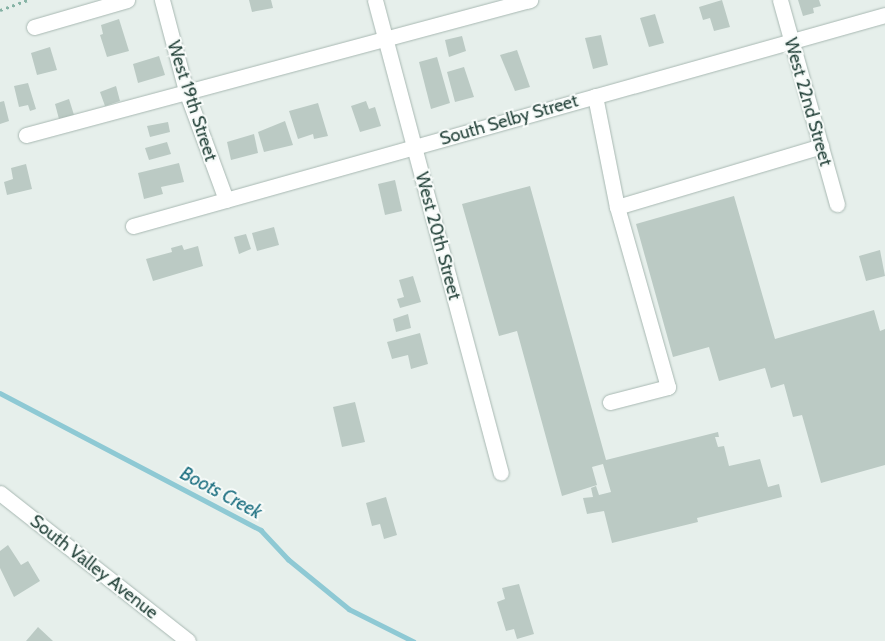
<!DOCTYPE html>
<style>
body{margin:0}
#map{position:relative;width:885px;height:641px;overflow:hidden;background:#e6efeb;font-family:Cabin,sans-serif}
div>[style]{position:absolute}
.stream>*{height:4.5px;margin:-2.25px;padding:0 2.25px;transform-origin:2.25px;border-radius:2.25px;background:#8ec9d4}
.building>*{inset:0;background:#bbcac4}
.path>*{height:2.5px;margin-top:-1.25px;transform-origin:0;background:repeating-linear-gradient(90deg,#86b3a5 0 2.5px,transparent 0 6.5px)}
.roads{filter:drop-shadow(0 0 1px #a8b8b2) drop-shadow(0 0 1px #a8b8b2)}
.minor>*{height:15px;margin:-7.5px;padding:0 7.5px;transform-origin:7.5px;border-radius:7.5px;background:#fff}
span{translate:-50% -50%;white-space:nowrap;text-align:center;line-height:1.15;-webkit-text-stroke:4px #f7fbf9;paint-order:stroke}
.street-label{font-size:18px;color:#24423a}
.water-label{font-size:19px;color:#1c6f80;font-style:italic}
</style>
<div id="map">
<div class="stream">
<i style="left:0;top:393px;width:295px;rotate:27.7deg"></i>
<i style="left:261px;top:530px;width:40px;rotate:47deg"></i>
<i style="left:288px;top:559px;width:79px;rotate:39.3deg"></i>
<i style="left:349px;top:609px;width:72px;rotate:26.6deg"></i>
</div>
<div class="building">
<i style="clip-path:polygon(249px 0,271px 0,273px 8px,252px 12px)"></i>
<i style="clip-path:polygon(722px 0,730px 27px,714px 31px,710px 18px,703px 20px,699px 7px)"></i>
<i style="clip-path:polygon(798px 0,819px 0,821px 6px,813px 8px,814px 13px,803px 16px)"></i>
<i style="clip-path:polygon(655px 14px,664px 43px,649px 47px,640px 18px)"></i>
<i style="clip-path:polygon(119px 19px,129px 51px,107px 57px,100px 35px,103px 34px,101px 25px)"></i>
<i style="clip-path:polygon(601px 35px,608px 65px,593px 69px,585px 38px)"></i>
<i style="clip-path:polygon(462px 36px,466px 51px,449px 57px,445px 40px)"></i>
<i style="clip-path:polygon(50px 47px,57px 70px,37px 75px,31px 53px)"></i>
<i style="clip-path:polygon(517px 50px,530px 87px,515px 91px,500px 55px)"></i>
<i style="clip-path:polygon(159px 56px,165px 75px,138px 83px,133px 64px)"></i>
<i style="clip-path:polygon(437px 57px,450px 103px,431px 109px,419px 62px)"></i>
<i style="clip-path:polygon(464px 67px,474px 97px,455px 102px,447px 72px)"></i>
<i style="clip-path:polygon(28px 83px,36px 109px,30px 111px,28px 105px,19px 107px,14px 86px)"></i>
<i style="clip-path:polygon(116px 86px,120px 101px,105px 106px,100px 92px)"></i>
<i style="clip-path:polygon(69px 99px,74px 115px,59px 119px,55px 104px)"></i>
<i style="clip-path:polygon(4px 101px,9px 121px,0 124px,0 102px)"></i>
<i style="clip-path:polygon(366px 101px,369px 109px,375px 107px,381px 126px,360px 132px,351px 106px)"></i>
<i style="clip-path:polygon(318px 103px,328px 136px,314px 139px,313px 134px,298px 139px,289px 111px)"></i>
<i style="clip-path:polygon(285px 121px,293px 145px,264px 152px,258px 132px)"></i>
<i style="clip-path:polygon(168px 122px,170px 132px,150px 137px,147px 126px)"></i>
<i style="clip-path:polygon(254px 134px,258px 153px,231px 160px,227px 142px)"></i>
<i style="clip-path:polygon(167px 142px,171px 154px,149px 160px,145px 148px)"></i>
<i style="clip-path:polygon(179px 163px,184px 182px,161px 187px,163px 194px,144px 199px,138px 173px)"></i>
<i style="clip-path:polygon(26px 164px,32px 189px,7px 195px,4px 182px,13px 179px,11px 168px)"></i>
<i style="clip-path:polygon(395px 180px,402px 211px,385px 215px,378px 184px)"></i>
<i style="clip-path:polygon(530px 186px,606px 460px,718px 432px,719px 437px,715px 437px,718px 447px,724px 446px,729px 466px,760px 459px,768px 487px,779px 484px,782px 497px,697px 518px,698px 522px,612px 543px,604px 511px,587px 514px,583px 498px,593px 497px,591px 488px,596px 486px,599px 495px,611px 492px,603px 464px,592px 467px,597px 485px,562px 496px,517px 331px,499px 336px,462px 204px)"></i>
<i style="clip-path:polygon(734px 196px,775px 339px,874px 310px,880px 331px,885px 329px,885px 465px,821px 483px,802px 415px,793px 417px,784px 384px,771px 388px,765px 368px,719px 381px,709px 347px,673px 357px,636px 224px)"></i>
<i style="clip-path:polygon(274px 227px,279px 245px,257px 251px,252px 233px)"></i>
<i style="clip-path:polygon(246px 234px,251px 249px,239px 254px,234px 237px)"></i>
<i style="clip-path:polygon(182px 245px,184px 250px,198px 246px,203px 266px,153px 281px,146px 259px,172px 252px,171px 248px)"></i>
<i style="clip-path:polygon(880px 250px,885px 276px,866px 281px,859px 256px)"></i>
<i style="clip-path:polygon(413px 276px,421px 302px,400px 308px,397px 299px,404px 297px,399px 280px)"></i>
<i style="clip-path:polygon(408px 314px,411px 328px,396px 332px,393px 319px)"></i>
<i style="clip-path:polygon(420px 333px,428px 364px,411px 369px,408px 355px,392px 359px,387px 342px)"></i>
<i style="clip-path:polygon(355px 402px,365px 442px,342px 447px,333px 407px)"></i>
<i style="clip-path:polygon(386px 497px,397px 535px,384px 539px,380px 524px,372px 526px,366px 503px)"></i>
<i style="clip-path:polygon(8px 545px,21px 565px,28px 561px,40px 581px,14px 597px,0 568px,0 551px)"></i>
<i style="clip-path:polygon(519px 584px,534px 634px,517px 639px,514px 629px,506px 631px,497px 602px,505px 599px,502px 588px)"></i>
<i style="clip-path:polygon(38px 627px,53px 641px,26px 641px)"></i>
</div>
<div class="path">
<i style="left:0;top:10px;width:30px;rotate:-20deg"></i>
</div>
<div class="roads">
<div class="minor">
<i style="left:162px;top:0;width:94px;rotate:75.2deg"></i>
<i style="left:186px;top:91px;width:116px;rotate:69.8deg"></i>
<i style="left:375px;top:0;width:489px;rotate:75.1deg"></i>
<i style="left:780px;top:0;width:212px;rotate:74.4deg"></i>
<i style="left:34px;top:27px;width:97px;rotate:-16.2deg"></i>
<i style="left:595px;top:96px;width:113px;rotate:78.8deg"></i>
<i style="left:26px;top:135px;width:522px;rotate:-15deg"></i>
<i style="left:133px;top:226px;width:781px;rotate:-15.67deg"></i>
<i style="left:610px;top:402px;width:60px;rotate:-14.5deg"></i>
<i style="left:668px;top:387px;width:187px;rotate:-105.8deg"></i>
<i style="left:617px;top:207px;width:213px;rotate:-16.6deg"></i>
<i style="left:0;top:493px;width:239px;rotate:38.2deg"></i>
</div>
</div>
<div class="street-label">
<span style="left:192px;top:101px;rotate:72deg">West 19th Street</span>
<span style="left:808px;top:102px;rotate:74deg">West 22nd Street</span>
<span style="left:509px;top:120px;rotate:-16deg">South Selby Street</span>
<span style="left:438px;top:236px;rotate:75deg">West 20th Street</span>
<span style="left:94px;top:567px;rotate:38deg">South Valley Avenue</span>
</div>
<div class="water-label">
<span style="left:221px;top:493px;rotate:28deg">Boots Creek</span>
</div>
</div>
